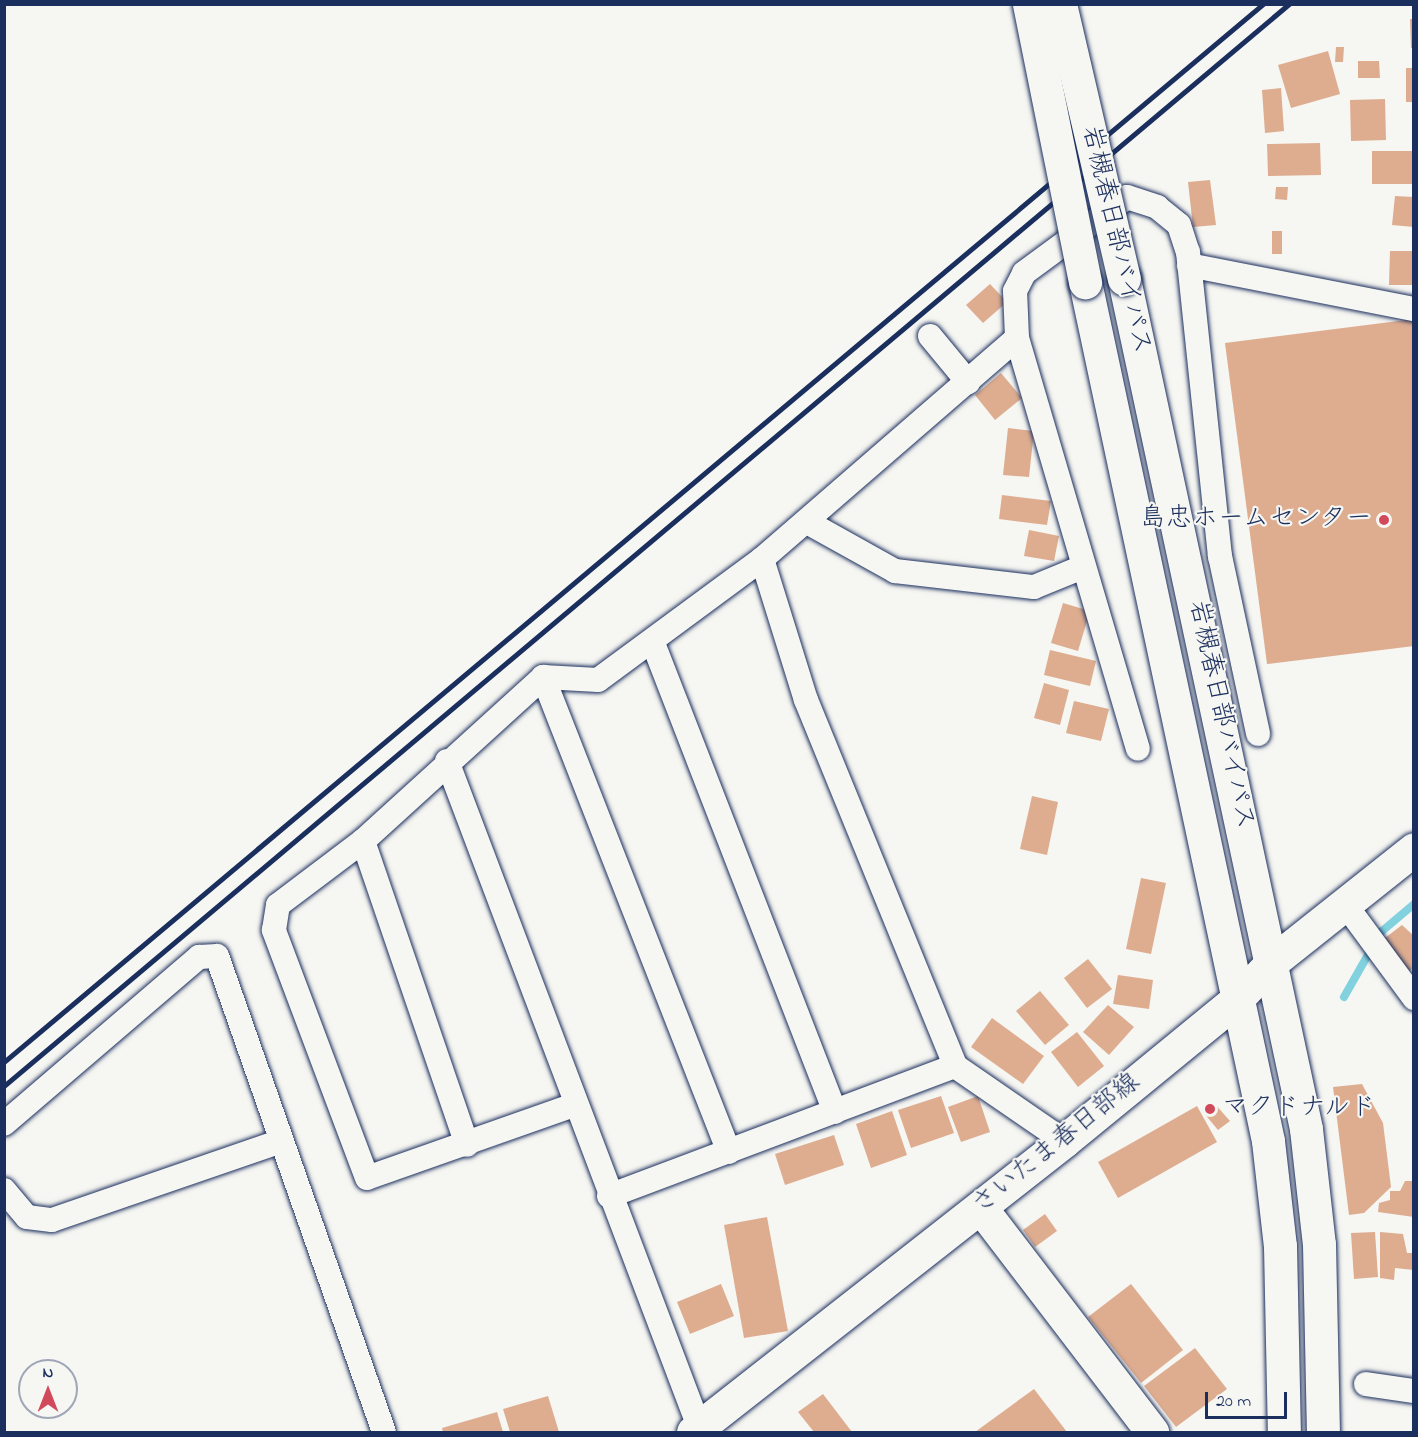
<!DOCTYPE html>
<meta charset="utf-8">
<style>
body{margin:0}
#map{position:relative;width:1418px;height:1437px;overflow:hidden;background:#f6f6f2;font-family:"Indie Flower","Klee One",sans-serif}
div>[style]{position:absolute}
.stream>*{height:8px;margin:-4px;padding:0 4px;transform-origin:4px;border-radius:4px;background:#82d1de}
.building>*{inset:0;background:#dead90}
.roads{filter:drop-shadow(0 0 2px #1b2f5e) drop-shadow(0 0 2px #1b2f5e)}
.street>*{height:24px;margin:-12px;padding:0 12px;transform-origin:12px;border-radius:12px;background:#f6f6f2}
.secondary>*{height:33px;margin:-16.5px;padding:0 16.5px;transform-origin:16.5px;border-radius:16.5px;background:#f6f6f2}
.primary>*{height:33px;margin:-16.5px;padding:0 16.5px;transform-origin:16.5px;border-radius:16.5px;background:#f6f6f2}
.highway>*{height:33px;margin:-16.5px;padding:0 16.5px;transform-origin:16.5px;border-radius:16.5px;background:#f6f6f2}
.rail>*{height:4.5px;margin:-2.25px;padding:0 2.25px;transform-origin:2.25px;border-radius:2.25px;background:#1b2f5e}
.bridges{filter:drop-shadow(0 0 2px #1b2f5e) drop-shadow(0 0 2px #1b2f5e)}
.highway-bridge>*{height:33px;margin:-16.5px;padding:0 16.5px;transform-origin:16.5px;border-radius:16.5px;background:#f6f6f2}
.dots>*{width:16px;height:16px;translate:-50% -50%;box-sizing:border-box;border:3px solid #f6f6f2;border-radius:50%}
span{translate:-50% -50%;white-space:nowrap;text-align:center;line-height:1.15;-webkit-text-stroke:4.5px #f6f6f2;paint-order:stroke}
.street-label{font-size:26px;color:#1b2f5e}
.poi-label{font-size:26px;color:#1b2f5e}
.right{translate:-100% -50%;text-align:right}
.left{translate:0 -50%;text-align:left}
.frame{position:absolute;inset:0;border:6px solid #1b2f5e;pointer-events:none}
.north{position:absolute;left:18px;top:1359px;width:60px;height:60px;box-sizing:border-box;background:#f6f6f2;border:2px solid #9ea6b7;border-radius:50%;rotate:0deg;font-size:16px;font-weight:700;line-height:24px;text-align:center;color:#1b2f5e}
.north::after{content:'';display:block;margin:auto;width:21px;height:27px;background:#d1495b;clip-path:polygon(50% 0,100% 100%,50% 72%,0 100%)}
.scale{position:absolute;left:1205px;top:1392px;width:82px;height:27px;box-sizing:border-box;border:3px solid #1b2f5e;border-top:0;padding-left:8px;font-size:18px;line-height:21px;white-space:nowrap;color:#1b2f5e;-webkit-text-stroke:4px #f6f6f2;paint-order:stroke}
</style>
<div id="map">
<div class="stream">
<i style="left:1344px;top:997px;width:75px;rotate:-60.4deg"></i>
<i style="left:1381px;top:932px;width:43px;rotate:-40.3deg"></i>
</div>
<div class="building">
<i style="clip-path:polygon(1410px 19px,1414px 19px,1414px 48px,1411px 48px)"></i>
<i style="clip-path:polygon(1336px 47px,1344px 47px,1343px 62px,1335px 62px)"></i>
<i style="clip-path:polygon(1328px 51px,1340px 94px,1291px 108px,1278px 65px)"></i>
<i style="clip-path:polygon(1358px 61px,1379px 61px,1380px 78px,1358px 78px)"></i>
<i style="clip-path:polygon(1406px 68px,1414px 68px,1414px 102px,1406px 102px)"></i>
<i style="clip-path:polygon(1281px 88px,1284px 131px,1265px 133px,1262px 90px)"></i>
<i style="clip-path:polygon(1385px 99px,1386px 140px,1351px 141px,1350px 100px)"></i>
<i style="clip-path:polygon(1320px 143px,1321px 175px,1268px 176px,1267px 144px)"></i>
<i style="clip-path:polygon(1372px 151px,1414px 151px,1414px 184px,1372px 184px)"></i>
<i style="clip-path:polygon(1210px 180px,1216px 225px,1193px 227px,1188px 182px)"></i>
<i style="clip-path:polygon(1276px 187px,1288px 187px,1287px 200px,1275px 199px)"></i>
<i style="clip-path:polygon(1395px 196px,1414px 197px,1414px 227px,1392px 225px)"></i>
<i style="clip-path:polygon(1272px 231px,1282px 231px,1282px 254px,1272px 254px)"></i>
<i style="clip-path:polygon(1390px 251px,1414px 251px,1414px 285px,1389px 285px)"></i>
<i style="clip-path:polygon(990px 284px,1007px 302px,983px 323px,966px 305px)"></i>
<i style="clip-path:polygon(1414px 319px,1414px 646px,1267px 664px,1225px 343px)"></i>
<i style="clip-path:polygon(1001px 373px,1022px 398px,995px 420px,975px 395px)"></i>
<i style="clip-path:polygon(1008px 428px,1034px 431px,1029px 477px,1003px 475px)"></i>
<i style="clip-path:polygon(1002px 495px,1051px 501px,1047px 525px,999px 519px)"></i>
<i style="clip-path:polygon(1029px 530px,1059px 536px,1054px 561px,1024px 556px)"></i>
<i style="clip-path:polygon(1063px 603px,1090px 611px,1078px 651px,1051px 643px)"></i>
<i style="clip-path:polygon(1050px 650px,1096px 661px,1090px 686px,1044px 675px)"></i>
<i style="clip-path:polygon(1044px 683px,1069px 690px,1060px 725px,1034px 718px)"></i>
<i style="clip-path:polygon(1074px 701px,1109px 709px,1101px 741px,1066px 733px)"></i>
<i style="clip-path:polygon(1032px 796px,1058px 802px,1047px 855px,1020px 849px)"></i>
<i style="clip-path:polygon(1141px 878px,1166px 883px,1151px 954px,1126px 949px)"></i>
<i style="clip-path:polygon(1402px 925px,1414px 936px,1414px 967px,1408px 972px,1385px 938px)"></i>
<i style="clip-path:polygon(1088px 959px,1112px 989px,1087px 1008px,1064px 978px)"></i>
<i style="clip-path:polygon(1118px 975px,1153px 980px,1149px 1009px,1113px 1004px)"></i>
<i style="clip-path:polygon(1040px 991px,1069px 1025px,1045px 1045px,1016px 1011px)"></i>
<i style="clip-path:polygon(1108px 1005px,1134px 1027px,1109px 1055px,1083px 1032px)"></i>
<i style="clip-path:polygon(992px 1018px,1044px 1056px,1023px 1084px,971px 1047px)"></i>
<i style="clip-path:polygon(1077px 1032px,1104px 1066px,1078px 1087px,1051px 1052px)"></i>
<i style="clip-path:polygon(1362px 1084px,1383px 1123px,1391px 1187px,1364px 1213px,1349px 1215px,1333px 1087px)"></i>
<i style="clip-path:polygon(941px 1096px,954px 1133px,911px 1148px,898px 1110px)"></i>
<i style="clip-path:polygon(978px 1096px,990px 1132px,961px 1142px,948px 1107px)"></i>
<i style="clip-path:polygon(1214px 1103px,1230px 1121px,1218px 1130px,1203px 1112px)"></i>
<i style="clip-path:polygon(1197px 1106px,1217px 1142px,1118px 1198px,1098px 1162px)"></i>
<i style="clip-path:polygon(892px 1111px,907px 1155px,871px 1168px,856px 1124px)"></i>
<i style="clip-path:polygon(834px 1135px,844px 1165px,785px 1185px,775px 1154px)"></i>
<i style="clip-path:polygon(1405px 1181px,1414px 1181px,1414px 1217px,1378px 1212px,1379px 1203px,1390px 1200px,1390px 1191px,1400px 1191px)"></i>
<i style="clip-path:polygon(1045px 1214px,1057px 1231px,1035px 1247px,1023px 1230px)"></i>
<i style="clip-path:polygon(767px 1217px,788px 1331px,744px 1338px,724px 1225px)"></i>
<i style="clip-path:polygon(1375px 1232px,1378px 1277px,1354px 1279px,1351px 1233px)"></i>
<i style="clip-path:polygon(1380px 1232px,1403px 1234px,1407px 1253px,1414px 1253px,1414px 1270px,1395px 1268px,1394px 1280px,1380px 1278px)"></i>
<i style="clip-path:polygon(721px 1284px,734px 1316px,690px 1334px,677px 1302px)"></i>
<i style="clip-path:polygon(1131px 1284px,1183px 1350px,1141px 1383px,1088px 1317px)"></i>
<i style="clip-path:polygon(1195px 1348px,1227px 1389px,1176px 1427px,1144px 1386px)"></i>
<i style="clip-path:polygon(1034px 1389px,1067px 1432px,975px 1432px)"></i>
<i style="clip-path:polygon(823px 1394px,852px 1432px,814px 1432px,798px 1412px)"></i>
<i style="clip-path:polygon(548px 1396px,559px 1432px,510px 1432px,503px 1409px)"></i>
<i style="clip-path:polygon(497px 1412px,503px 1432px,443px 1432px,442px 1428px)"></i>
</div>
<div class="roads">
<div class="street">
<i style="left:1189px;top:265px;width:229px;rotate:11.1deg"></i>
<i style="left:930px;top:336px;width:60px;rotate:50.4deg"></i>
<i style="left:1017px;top:338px;width:47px;rotate:-92.4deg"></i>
<i style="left:1015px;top:291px;width:20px;rotate:-63deg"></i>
<i style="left:1024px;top:273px;width:128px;rotate:-36.4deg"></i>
<i style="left:1127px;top:197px;width:32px;rotate:18deg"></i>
<i style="left:1157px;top:207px;width:28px;rotate:39deg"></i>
<i style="left:1179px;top:225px;width:28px;rotate:72deg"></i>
<i style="left:1188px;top:252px;width:306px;rotate:84deg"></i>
<i style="left:1220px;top:556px;width:182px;rotate:77.9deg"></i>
<i style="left:807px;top:522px;width:101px;rotate:29.1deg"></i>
<i style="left:895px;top:571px;width:140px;rotate:6.6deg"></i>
<i style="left:1034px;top:587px;width:53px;rotate:-22.2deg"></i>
<i style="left:762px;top:559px;width:337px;rotate:-40.9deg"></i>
<i style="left:1017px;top:338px;width:428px;rotate:73.6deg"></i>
<i style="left:653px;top:643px;width:503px;rotate:68.79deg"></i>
<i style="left:543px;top:677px;width:510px;rotate:68.62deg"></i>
<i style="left:447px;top:761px;width:712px;rotate:69.27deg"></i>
<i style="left:363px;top:841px;width:321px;rotate:71.1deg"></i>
<i style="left:1345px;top:904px;width:117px;rotate:53.7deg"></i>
<i style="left:574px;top:1105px;width:219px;rotate:160.6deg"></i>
<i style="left:367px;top:1178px;width:265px;rotate:-110.6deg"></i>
<i style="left:274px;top:930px;width:25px;rotate:-81deg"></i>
<i style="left:278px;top:905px;width:106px;rotate:-37deg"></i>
<i style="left:363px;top:841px;width:244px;rotate:-42.3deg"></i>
<i style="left:543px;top:677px;width:55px;rotate:3.1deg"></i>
<i style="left:598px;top:680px;width:204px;rotate:-36.4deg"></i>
<i style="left:762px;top:559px;width:148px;rotate:72.7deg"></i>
<i style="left:806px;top:700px;width:395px;rotate:67.8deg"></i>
<i style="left:955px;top:1066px;width:132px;rotate:34.5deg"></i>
<i style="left:4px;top:1124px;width:257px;rotate:-40.6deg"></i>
<i style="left:199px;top:957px;width:18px;rotate:-3deg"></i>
<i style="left:217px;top:956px;width:504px;rotate:70.67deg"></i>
<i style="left:4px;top:1190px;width:35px;rotate:50deg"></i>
<i style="left:27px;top:1217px;width:25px;rotate:7deg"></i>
<i style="left:52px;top:1220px;width:243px;rotate:-19deg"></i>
<i style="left:609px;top:1196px;width:370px;rotate:-20.6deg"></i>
<i style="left:1366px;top:1384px;width:49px;rotate:8.3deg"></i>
</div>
<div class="secondary">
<i style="left:981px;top:1208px;width:282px;rotate:52.6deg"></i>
</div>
<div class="primary">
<i style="left:693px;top:1432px;width:472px;rotate:-38.1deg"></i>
<i style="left:1064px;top:1141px;width:222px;rotate:-39.3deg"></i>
<i style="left:1236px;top:1000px;width:52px;rotate:-46.5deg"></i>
<i style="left:1272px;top:962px;width:181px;rotate:-38.5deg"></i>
</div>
<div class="highway">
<i style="left:1124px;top:279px;width:869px;rotate:77.91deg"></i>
<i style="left:1306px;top:1129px;width:116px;rotate:83.6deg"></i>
<i style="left:1319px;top:1244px;width:188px;rotate:88.8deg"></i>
<i style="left:1085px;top:282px;width:878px;rotate:77.97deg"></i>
<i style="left:1268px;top:1141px;width:106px;rotate:83.5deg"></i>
<i style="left:1280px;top:1246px;width:186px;rotate:88.8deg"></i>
</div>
</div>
<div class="rail">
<i style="left:4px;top:1062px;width:1645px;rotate:-40.04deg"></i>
<i style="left:4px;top:1086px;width:1680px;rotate:-40.1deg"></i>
</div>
<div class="bridges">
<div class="highway-bridge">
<i style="left:1029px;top:4px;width:284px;rotate:78.6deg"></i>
<i style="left:1060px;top:4px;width:282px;rotate:76.9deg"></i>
</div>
</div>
<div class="dots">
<i style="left:1384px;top:520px;background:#d1495b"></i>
<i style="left:1210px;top:1109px;background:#d1495b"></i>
</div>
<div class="street-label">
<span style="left:1115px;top:240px;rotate:77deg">岩槻春日部バイパス</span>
<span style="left:1220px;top:715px;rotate:78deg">岩槻春日部バイパス</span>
<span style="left:1057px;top:1145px;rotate:-39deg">さいたま春日部線</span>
</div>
<div class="poi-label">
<span class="right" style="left:1372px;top:520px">島忠ホームセンター</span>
<span class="left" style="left:1222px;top:1109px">マクドナルド</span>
</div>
<div class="frame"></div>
<div class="north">N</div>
<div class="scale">20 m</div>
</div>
